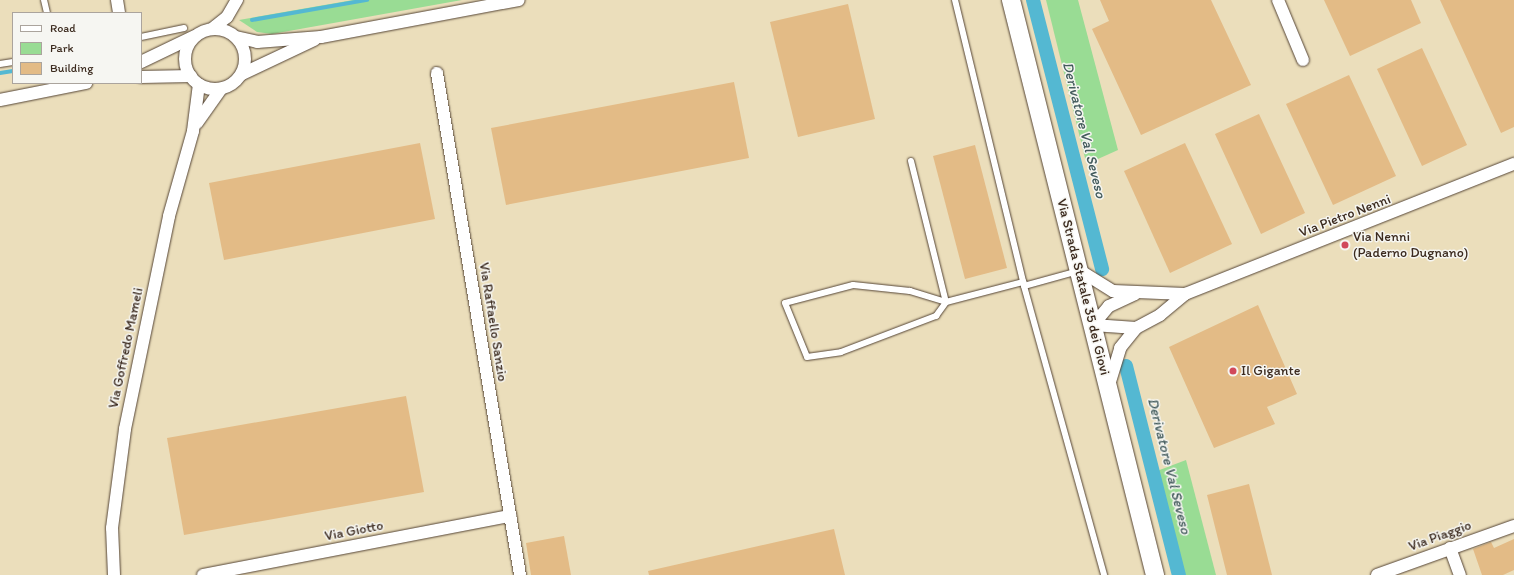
<!DOCTYPE html>
<style>
body{margin:0}
#map{position:relative;width:1514px;height:575px;overflow:hidden;background:#ebdebb;font-family:Itim,sans-serif}
div>[style]{position:absolute}
.green>*{inset:0;background:#99dc94}
.stream>*{height:4px;margin:-2px;padding:0 2px;transform-origin:2px;border-radius:2px;background:#54b8d2}
.canal>*{height:14px;margin:-7px;padding:0 7px;transform-origin:7px;border-radius:7px;background:#54b8d2}
.building>*{inset:0;background:#e3bb86}
.roads{filter:drop-shadow(0 0 1px #554536) drop-shadow(0 0 1px #554536)}
.lane>*{height:6px;margin:-3px;padding:0 3px;transform-origin:3px;border-radius:3px;background:#fff}
.street>*{height:12px;margin:-6px;padding:0 6px;transform-origin:6px;border-radius:6px;background:#fff}
.street>.ring{margin:-6px;padding:0;box-sizing:content-box;background:none;border:12px solid #fff;border-radius:50%}
.secondary>*{height:18px;margin:-9px;padding:0 9px;transform-origin:9px;border-radius:9px;background:#fff}
.dots>*{width:11px;height:11px;translate:-50% -50%;box-sizing:border-box;border:2px solid #f6f6f2;border-radius:50%}
span{translate:-50% -50%;white-space:nowrap;text-align:center;line-height:1.15;-webkit-text-stroke:3px #f6f6f2;paint-order:stroke}
.street-label{font-size:14px;color:#3b2a1e}
.poi-label{font-size:14px;color:#3b2a1e}
.left{translate:0 -50%;text-align:left}
.water-label{font-size:15px;color:#445c5d;font-style:italic}
.legend{position:absolute;left:12px;top:12px;width:130px;height:72px;box-sizing:border-box;background:#f6f6f2;border:1px solid #aba49d;margin:0;padding:5px 7px;list-style:none;font-size:12px;color:#3b2a1e}
.legend li{display:flex;align-items:center;gap:8px;height:20px}
.legend b{width:20px;border:1px solid #aba49d}
</style>
<div id="map">
<div class="green">
<i style="clip-path:polygon(353px 0,462px 0,272px 34px,257px 32px,239px 20px)"></i>
<i style="clip-path:polygon(1046px 0,1078px 0,1118px 150px,1089px 163px,1085px 158px)"></i>
<i style="clip-path:polygon(1186px 460px,1216px 575px,1183px 575px,1157px 471px)"></i>
</div>
<div class="stream">
<i style="left:252px;top:20px;width:117px;rotate:-9.9deg"></i>
<i style="left:0;top:73px;width:13px;rotate:-9deg"></i>
</div>
<div class="canal">
<i style="left:1033px;top:0;width:278px;rotate:75.6deg"></i>
<i style="left:1126px;top:366px;width:216px;rotate:75.8deg"></i>
</div>
<div class="building">
<i style="clip-path:polygon(1100px 0,1211px 0,1251px 85px,1141px 135px,1092px 29px,1109px 21px)"></i>
<i style="clip-path:polygon(1324px 0,1411px 0,1421px 23px,1350px 56px)"></i>
<i style="clip-path:polygon(1440px 0,1514px 0,1514px 127px,1501px 133px)"></i>
<i style="clip-path:polygon(848px 4px,875px 119px,798px 137px,770px 22px)"></i>
<i style="clip-path:polygon(1422px 48px,1467px 145px,1422px 166px,1377px 69px)"></i>
<i style="clip-path:polygon(1349px 75px,1396px 176px,1333px 205px,1286px 104px)"></i>
<i style="clip-path:polygon(734px 82px,749px 158px,506px 205px,491px 128px)"></i>
<i style="clip-path:polygon(1259px 114px,1305px 213px,1261px 234px,1215px 134px)"></i>
<i style="clip-path:polygon(420px 143px,435px 219px,224px 260px,209px 183px)"></i>
<i style="clip-path:polygon(1185px 143px,1232px 244px,1170px 273px,1124px 171px)"></i>
<i style="clip-path:polygon(975px 145px,1007px 268px,965px 279px,933px 156px)"></i>
<i style="clip-path:polygon(1258px 305px,1297px 394px,1267px 407px,1275px 424px,1214px 448px,1169px 347px)"></i>
<i style="clip-path:polygon(406px 396px,424px 492px,184px 535px,167px 438px)"></i>
<i style="clip-path:polygon(1249px 484px,1272px 575px,1227px 575px,1207px 495px)"></i>
<i style="clip-path:polygon(834px 529px,845px 575px,649px 575px,648px 571px)"></i>
<i style="clip-path:polygon(564px 536px,571px 575px,531px 575px,526px 543px)"></i>
<i style="clip-path:polygon(1514px 539px,1514px 570px,1503px 575px,1482px 575px,1473px 549px,1491px 542px,1494px 548px)"></i>
</div>
<div class="roads">
<div class="lane">
<i style="left:44px;top:0;width:13px;rotate:77deg"></i>
<i style="left:955px;top:0;width:294px;rotate:76.4deg"></i>
<i style="left:1024px;top:286px;width:300px;rotate:74.5deg"></i>
<i style="left:141px;top:37px;width:44px;rotate:-11.8deg"></i>
<i style="left:0;top:64px;width:13px;rotate:-9deg"></i>
<i style="left:911px;top:161px;width:145px;rotate:76.1deg"></i>
<i style="left:946px;top:302px;width:38px;rotate:-163deg"></i>
<i style="left:910px;top:291px;width:57px;rotate:-174deg"></i>
<i style="left:853px;top:285px;width:70px;rotate:165.2deg"></i>
<i style="left:785px;top:303px;width:58px;rotate:67.8deg"></i>
<i style="left:807px;top:357px;width:34px;rotate:-8deg"></i>
<i style="left:841px;top:352px;width:102px;rotate:-20.8deg"></i>
<i style="left:936px;top:316px;width:17px;rotate:-54deg"></i>
<i style="left:946px;top:302px;width:80px;rotate:-14.6deg"></i>
<i style="left:1024px;top:286px;width:56px;rotate:-15.5deg"></i>
</div>
<div class="street">
<i style="left:117px;top:0;width:13px;rotate:81deg"></i>
<i style="left:1278px;top:0;width:65px;rotate:67.4deg"></i>
<i class="ring" style="left:185px;top:29px;width:48px;height:48px"></i>
<i style="left:212px;top:29px;width:19px;rotate:-39deg"></i>
<i style="left:227px;top:17px;width:20px;rotate:-60deg"></i>
<i style="left:236px;top:37px;width:22px;rotate:13deg"></i>
<i style="left:257px;top:42px;width:64px;rotate:-4.5deg"></i>
<i style="left:321px;top:37px;width:201px;rotate:-10.6deg"></i>
<i style="left:141px;top:62px;width:60px;rotate:-25.7deg"></i>
<i style="left:437px;top:73px;width:509px;rotate:80.61deg"></i>
<i style="left:242px;top:74px;width:80px;rotate:-25.3deg"></i>
<i style="left:141px;top:77px;width:50px;rotate:-1.1deg"></i>
<i style="left:0;top:100px;width:88px;rotate:-11.2deg"></i>
<i style="left:197px;top:123px;width:42px;rotate:-54.8deg"></i>
<i style="left:1079px;top:270px;width:40px;rotate:32deg"></i>
<i style="left:1113px;top:291px;width:72px;rotate:2.4deg"></i>
<i style="left:1135px;top:294px;width:29px;rotate:155deg"></i>
<i style="left:1109px;top:306px;width:25px;rotate:130deg"></i>
<i style="left:1093px;top:325px;width:43px;rotate:4deg"></i>
<i style="left:1136px;top:328px;width:27px;rotate:-28deg"></i>
<i style="left:1160px;top:315px;width:33px;rotate:-40deg"></i>
<i style="left:1185px;top:294px;width:354px;rotate:-21.6deg"></i>
<i style="left:1109px;top:385px;width:39px;rotate:-73deg"></i>
<i style="left:1120px;top:348px;width:26px;rotate:-51deg"></i>
<i style="left:1450px;top:548px;width:29px;rotate:70deg"></i>
<i style="left:114px;top:575px;width:47px;rotate:-92.4deg"></i>
<i style="left:112px;top:528px;width:100px;rotate:-82.5deg"></i>
<i style="left:125px;top:429px;width:217px;rotate:-78.3deg"></i>
<i style="left:169px;top:216px;width:88px;rotate:-74.2deg"></i>
<i style="left:193px;top:131px;width:47px;rotate:-82.7deg"></i>
<i style="left:203px;top:575px;width:313px;rotate:-10.9deg"></i>
<i style="left:1377px;top:575px;width:145px;rotate:-19.7deg"></i>
</div>
<div class="secondary">
<i style="left:1011px;top:0;width:593px;rotate:75.94deg"></i>
</div>
</div>
<div class="dots">
<i style="left:1345px;top:245px;background:#d1495b"></i>
<i style="left:1233px;top:371px;background:#d1495b"></i>
</div>
<div class="street-label">
<span style="left:1345px;top:216px;rotate:-21deg">Via Pietro Nenni</span>
<span style="left:1083px;top:287px;rotate:76deg">Via Strada Statale 35 dei Giovi</span>
<span style="left:493px;top:322px;rotate:81deg">Via Raffaello Sanzio</span>
<span style="left:126px;top:348px;rotate:-78deg">Via Goffredo Mameli</span>
<span style="left:354px;top:531px;rotate:-11deg">Via Giotto</span>
<span style="left:1440px;top:536px;rotate:-20deg">Via Piaggio</span>
</div>
<div class="poi-label">
<span class="left" style="left:1353px;top:245px">Via Nenni<br>(Paderno Dugnano)</span>
<span class="left" style="left:1241px;top:371px">Il Gigante</span>
</div>
<div class="water-label">
<span style="left:1084px;top:130px;rotate:76deg">Derivatore Val Seveso</span>
<span style="left:1169px;top:466px;rotate:76deg">Derivatore Val Seveso</span>
</div>
<ul class="legend">
<li><b style="height:5px;background:#fff"></b>Road</li>
<li><b style="height:11px;background:#99dc94"></b>Park</li>
<li><b style="height:11px;background:#e3bb86"></b>Building</li>
</ul>
</div>
